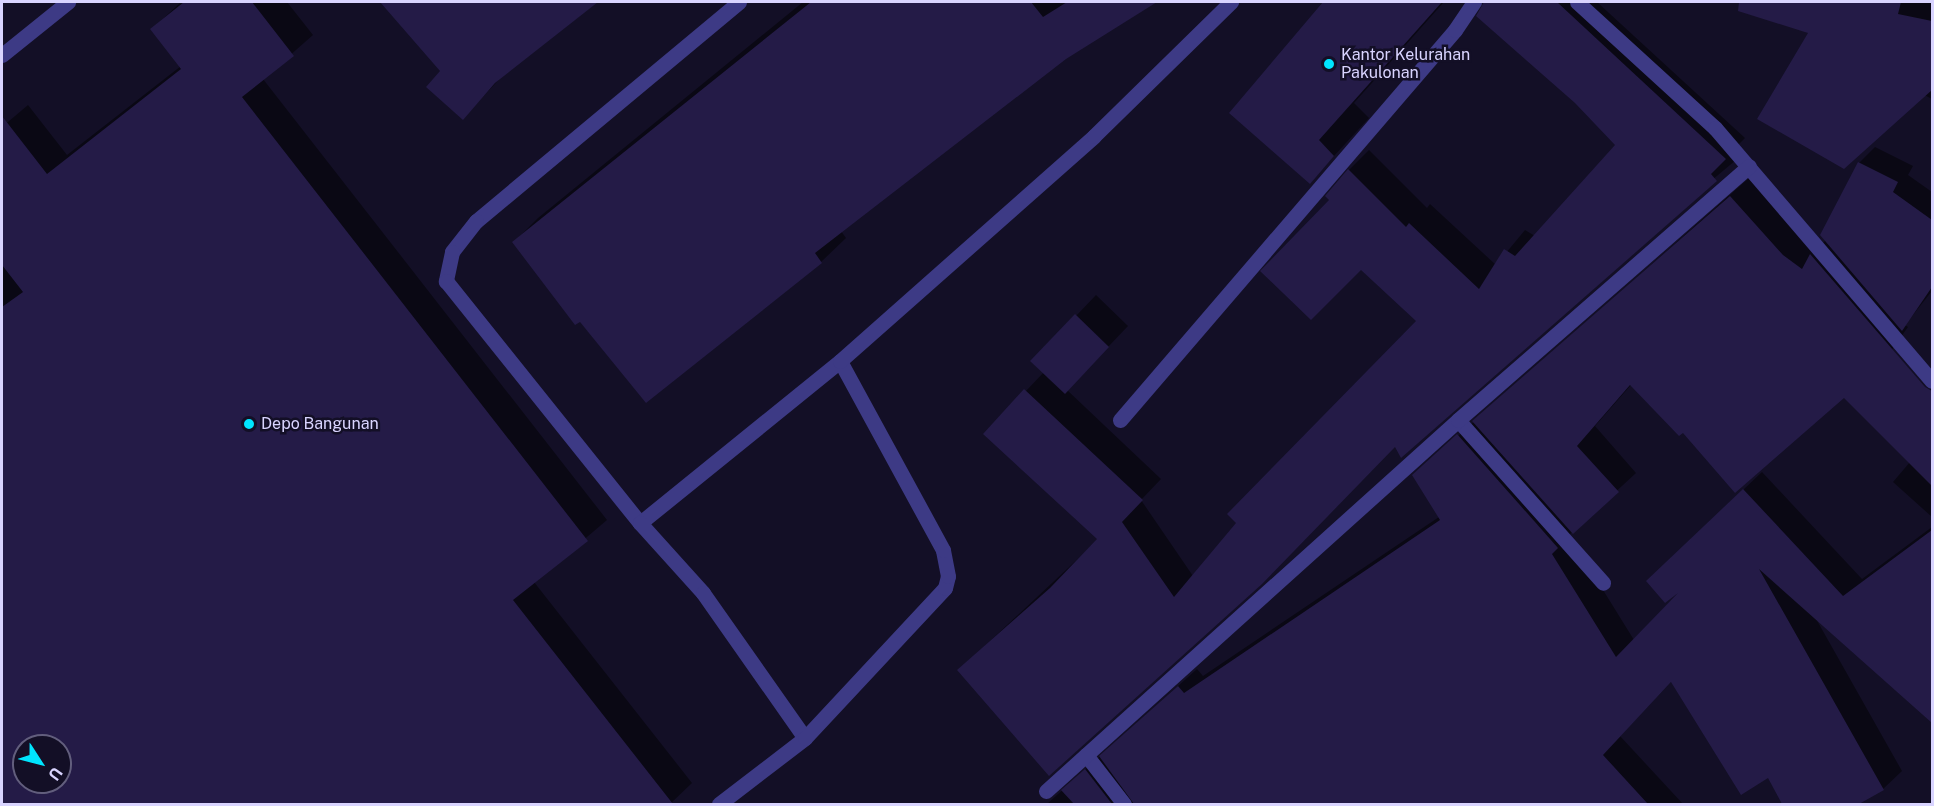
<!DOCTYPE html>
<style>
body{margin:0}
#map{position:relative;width:1934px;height:806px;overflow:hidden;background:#130f26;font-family:"Public Sans",sans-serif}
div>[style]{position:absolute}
.shadow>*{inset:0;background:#0007}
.building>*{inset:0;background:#241b47}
.service>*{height:15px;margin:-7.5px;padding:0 7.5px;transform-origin:7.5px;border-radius:7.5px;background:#3d3a85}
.minor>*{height:15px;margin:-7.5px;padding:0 7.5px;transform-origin:7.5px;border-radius:7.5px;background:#3d3a85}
.dots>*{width:16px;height:16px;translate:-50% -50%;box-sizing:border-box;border:3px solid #130f26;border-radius:50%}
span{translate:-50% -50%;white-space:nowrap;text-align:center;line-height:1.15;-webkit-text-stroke:5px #130f26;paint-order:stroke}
.poi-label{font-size:16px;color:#d9d4ff}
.left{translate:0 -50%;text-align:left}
.frame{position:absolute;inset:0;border:3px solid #d9d4ff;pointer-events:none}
.north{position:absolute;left:12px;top:734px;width:60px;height:60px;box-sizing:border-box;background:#130f26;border:2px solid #625e7d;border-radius:50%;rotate:126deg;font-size:16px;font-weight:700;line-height:24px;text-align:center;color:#d9d4ff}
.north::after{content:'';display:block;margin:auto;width:21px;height:27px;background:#00e5ff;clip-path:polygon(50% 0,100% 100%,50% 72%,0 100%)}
</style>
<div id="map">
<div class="shadow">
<i style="clip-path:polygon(evenodd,181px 2px,287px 2px,313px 35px,263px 79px,607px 520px,534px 582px,692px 783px,670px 804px,2px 804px,2px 127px,28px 105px,67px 155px,181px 66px,152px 29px,181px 2px,24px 746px,60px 746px,60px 782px,24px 782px,24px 746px)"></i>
<i style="clip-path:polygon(382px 2px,596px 2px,506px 72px,463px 118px,442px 71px)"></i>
<i style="clip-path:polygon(803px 2px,1154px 2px,1065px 58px,841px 231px,846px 238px,821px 262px,646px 401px,514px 242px,538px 218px)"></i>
<i style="clip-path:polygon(1325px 2px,1444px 2px,1354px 103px,1369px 118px,1310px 182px,1231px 113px)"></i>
<i style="clip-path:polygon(1495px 2px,1597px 2px,1745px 138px,1730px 153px,1736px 160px,1395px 445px,1049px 773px,959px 670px,1099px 539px,985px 434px,1044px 372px,1033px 361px,1096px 295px,1128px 326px,1067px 390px,1161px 479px,1141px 500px,1193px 576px,1418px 321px,1331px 200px,1349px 170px,1369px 150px,1427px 208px,1430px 204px,1496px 265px,1525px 230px,1535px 236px,1617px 145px,1576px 102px,1482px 19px)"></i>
<i style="clip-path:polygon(1805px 2px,1932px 2px,1932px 99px,1797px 27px)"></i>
<i style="clip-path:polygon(1875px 147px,1913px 166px,1908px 175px,1932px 192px,1932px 291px,1905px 325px,1908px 327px,1868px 383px,1844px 396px,1683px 431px,1631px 385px,1595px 426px,1636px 473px,1569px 535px,1634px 640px,1685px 588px,1666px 563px,1762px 472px,1862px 579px,1932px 527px,1932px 721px,1815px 617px,1902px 771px,1883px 789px,1856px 804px,1784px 804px,1768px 776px,1672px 681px,1620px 736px,1683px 804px,1047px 804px,1197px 669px,1203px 676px,1439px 517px,1414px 475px,1749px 178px,1818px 248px,1826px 240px,1859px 163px)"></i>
<i style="clip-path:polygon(1932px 388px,1932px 517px,1893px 482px,1910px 462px,1899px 415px)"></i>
</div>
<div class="building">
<i style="clip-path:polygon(evenodd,184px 2px,252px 2px,294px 56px,242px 97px,588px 541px,513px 600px,673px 804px,2px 804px,2px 307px,23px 292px,2px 265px,2px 116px,47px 174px,181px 69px,150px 29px,184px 2px,24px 746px,60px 746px,60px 782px,24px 782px,24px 746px)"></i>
<i style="clip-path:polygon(380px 2px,598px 2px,495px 83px,463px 120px,426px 87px,440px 71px)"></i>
<i style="clip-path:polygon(811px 2px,1031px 2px,1043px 17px,1067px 2px,1157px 2px,1066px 59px,815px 253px,822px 263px,646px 403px,580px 322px,575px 325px,512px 242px)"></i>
<i style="clip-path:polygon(1323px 2px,1442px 2px,1319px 140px,1334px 156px,1310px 184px,1229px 113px)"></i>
<i style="clip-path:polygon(1484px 2px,1557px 2px,1726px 159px,1711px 174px,1717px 181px,1401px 458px,1395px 447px,1262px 584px,1049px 776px,957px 670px,1050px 588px,1097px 539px,983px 434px,1024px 389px,1143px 500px,1122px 522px,1174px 597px,1236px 523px,1227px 514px,1416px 321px,1361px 270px,1311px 320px,1260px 271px,1329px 200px,1325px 196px,1348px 169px,1406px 227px,1409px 223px,1479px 289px,1504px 249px,1515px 256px,1615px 145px,1575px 103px,1476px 16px)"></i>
<i style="clip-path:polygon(1739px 2px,1901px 2px,1898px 14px,1932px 21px,1932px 90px,1844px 169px,1757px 119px,1808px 33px,1738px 11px)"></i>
<i style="clip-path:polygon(1858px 162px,1898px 182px,1893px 192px,1932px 220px,1932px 287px,1902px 331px,1820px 235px)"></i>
<i style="clip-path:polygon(1730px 196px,1783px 255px,1802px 269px,1810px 254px,1925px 387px,1932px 391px,1932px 486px,1844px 398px,1735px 493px,1683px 433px,1679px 436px,1630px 385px,1577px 446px,1619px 492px,1573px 534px,1472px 421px)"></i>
<i style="clip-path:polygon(1075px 314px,1109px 347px,1065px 394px,1030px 361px)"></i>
<i style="clip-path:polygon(1457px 434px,1558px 548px,1552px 554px,1616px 657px,1678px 593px,1665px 603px,1646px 581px,1743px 489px,1843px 596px,1932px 530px,1932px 723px,1759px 569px,1884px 790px,1859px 804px,1782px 804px,1768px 778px,1741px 795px,1671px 682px,1603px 755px,1648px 804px,1134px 804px,1099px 756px,1178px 686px,1184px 693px,1440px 520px,1412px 475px)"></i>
<i style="clip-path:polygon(1085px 769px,1112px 804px,1074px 804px,1061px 790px)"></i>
</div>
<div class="service">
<i style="left:739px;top:2px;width:342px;rotate:140.2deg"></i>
<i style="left:476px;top:221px;width:39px;rotate:128deg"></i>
<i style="left:452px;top:252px;width:30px;rotate:102deg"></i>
<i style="left:446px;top:281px;width:310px;rotate:51.3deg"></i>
<i style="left:640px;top:523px;width:257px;rotate:-39deg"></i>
<i style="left:2px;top:55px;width:85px;rotate:-38.8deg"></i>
<i style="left:640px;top:523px;width:94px;rotate:48deg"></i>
<i style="left:703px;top:593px;width:177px;rotate:54.9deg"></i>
<i style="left:719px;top:804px;width:108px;rotate:-37.5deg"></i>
<i style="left:805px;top:738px;width:205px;rotate:-47deg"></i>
<i style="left:945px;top:588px;width:12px;rotate:-76deg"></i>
<i style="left:948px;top:576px;width:26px;rotate:-101deg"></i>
<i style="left:943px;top:550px;width:215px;rotate:-118.6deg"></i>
<i style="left:840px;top:361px;width:339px;rotate:-41.5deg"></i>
<i style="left:1094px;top:136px;width:192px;rotate:-44.4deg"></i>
</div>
<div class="minor">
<i style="left:1577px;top:2px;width:187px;rotate:42.4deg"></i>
<i style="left:1715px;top:128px;width:333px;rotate:49.4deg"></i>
<i style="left:1120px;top:420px;width:514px;rotate:-49.34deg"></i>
<i style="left:1455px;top:30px;width:34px;rotate:-56deg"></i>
<i style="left:1458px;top:420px;width:218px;rotate:48.3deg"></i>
<i style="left:1086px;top:755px;width:62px;rotate:52.2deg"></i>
<i style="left:1046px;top:791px;width:554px;rotate:-42deg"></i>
<i style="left:1458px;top:420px;width:386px;rotate:-41.1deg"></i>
</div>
<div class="dots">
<i style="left:1329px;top:64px;background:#00e5ff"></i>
<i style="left:249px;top:424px;background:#00e5ff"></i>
</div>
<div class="poi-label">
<span class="left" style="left:1341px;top:64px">Kantor Kelurahan<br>Pakulonan</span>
<span class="left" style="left:261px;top:424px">Depo Bangunan</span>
</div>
<div class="frame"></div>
<div class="north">U</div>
</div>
